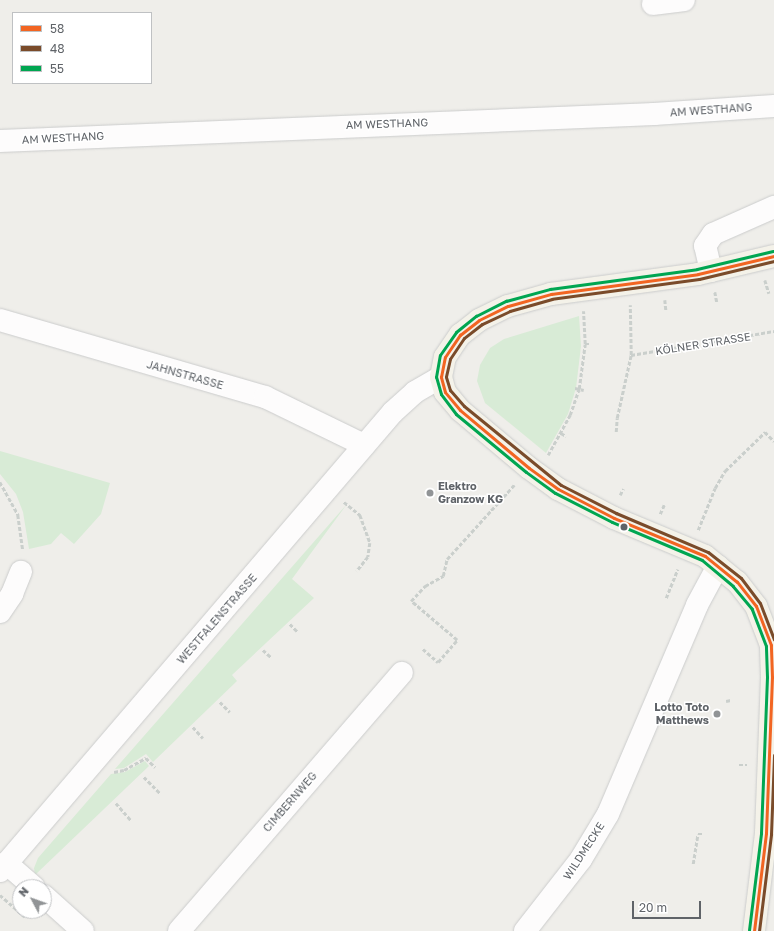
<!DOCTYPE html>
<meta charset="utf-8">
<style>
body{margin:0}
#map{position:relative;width:774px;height:931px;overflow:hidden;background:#efeeea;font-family:"Golos Text",sans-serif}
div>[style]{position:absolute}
.green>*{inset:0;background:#d8ebd6}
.path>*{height:2.5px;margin-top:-1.25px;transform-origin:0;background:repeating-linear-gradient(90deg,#cacfcc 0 4px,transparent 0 6px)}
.roads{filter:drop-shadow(0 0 1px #cbcccc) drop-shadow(0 0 1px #cbcccc)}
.minor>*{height:22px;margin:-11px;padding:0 11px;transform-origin:11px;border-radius:11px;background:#fdfcfc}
.major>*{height:22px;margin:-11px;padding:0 11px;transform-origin:11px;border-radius:11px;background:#f4f2e9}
.bus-1>*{height:3px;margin:-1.5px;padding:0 1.5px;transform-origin:1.5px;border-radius:1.5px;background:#f26522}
.bus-2>*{height:3px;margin:-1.5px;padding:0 1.5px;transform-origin:1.5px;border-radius:1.5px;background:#7a4b2a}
.bus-3>*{height:3px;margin:-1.5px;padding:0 1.5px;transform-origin:1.5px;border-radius:1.5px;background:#00a651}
.dots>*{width:11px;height:11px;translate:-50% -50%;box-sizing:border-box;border:2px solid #fff;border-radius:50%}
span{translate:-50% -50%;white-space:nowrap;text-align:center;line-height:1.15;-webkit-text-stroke:3px #fff;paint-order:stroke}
.street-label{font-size:11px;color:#5f6368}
.poi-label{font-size:11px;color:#5f6368;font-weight:700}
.left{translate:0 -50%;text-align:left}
.right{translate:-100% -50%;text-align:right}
.legend{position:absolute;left:12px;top:12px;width:140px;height:72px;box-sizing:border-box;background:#fff;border:1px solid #bfc1c3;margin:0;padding:5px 7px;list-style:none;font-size:12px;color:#5f6368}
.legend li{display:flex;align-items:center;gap:8px;height:20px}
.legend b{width:20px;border:1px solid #bfc1c3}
.north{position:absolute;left:12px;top:879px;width:40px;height:40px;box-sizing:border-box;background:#fff;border:1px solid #bfc1c3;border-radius:50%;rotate:311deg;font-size:11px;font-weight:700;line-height:16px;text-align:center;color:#5f6368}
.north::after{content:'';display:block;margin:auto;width:14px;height:18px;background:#919496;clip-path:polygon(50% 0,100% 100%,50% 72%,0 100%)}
.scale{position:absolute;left:632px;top:901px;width:69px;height:18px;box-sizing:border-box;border:2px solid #5f6368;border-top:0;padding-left:5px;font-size:12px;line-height:14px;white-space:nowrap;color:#5f6368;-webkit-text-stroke:3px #fff;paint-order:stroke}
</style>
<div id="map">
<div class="green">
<i style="clip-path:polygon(579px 316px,581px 346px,576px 388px,568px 414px,546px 453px,485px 403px,477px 381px,480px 365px,490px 348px,504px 339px)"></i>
<i style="clip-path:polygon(0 451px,110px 483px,101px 514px,74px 544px,61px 533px,51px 544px,29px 549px,23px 512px,16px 494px,0 474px)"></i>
<i style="clip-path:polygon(347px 504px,292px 579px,314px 598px,232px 675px,237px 681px,153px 762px,146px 754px,124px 768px,115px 769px)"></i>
<i style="clip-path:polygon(145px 761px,149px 766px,35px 875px,34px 868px,38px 858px,111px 774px,125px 772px)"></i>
</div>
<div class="path">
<i style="left:765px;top:280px;width:14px;rotate:73deg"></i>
<i style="left:715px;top:292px;width:10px;rotate:79deg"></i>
<i style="left:665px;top:300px;width:10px;rotate:84deg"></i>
<i style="left:585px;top:344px;width:6px"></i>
<i style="left:631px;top:355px;width:145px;rotate:-9.5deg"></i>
<i style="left:575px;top:388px;width:9px;rotate:13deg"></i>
<i style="left:616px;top:432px;width:14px;rotate:-86deg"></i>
<i style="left:617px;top:418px;width:65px;rotate:-77.5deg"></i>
<i style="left:631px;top:355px;width:50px;rotate:-91.1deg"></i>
<i style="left:561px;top:433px;width:6px;rotate:31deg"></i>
<i style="left:548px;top:455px;width:46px;rotate:-61.2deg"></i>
<i style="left:570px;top:415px;width:28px;rotate:-71deg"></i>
<i style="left:579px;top:389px;width:45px;rotate:-82.4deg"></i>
<i style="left:585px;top:344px;width:33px;rotate:-93deg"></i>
<i style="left:0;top:482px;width:38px;rotate:61deg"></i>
<i style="left:18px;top:515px;width:35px;rotate:82deg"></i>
<i style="left:620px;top:495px;width:7px;rotate:-63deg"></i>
<i style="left:344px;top:502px;width:21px;rotate:39deg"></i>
<i style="left:360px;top:515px;width:30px;rotate:70deg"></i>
<i style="left:370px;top:543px;width:14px;rotate:98deg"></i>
<i style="left:368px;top:557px;width:18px;rotate:128deg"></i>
<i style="left:660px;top:514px;width:10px;rotate:-66deg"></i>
<i style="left:698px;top:530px;width:45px;rotate:-68deg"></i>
<i style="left:715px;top:488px;width:20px;rotate:-60deg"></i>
<i style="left:725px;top:471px;width:56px;rotate:-44.3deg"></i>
<i style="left:765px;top:432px;width:13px;rotate:45deg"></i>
<i style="left:666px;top:598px;width:31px;rotate:-68deg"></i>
<i style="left:290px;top:624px;width:11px;rotate:45deg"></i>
<i style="left:423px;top:649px;width:20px;rotate:41deg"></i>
<i style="left:438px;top:662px;width:29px;rotate:-49deg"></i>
<i style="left:457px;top:640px;width:60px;rotate:-139.7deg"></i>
<i style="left:411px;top:601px;width:21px;rotate:-47deg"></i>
<i style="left:425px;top:586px;width:21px;rotate:-29deg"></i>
<i style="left:443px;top:576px;width:17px;rotate:-77deg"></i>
<i style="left:447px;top:559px;width:100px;rotate:-47.8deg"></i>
<i style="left:263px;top:650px;width:12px;rotate:42deg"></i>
<i style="left:726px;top:701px;width:5px;rotate:-11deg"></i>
<i style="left:220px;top:702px;width:14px;rotate:45deg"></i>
<i style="left:193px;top:727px;width:15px;rotate:48deg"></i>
<i style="left:739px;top:765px;width:8px"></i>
<i style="left:114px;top:772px;width:10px;rotate:-11deg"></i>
<i style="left:124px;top:770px;width:25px;rotate:-29deg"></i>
<i style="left:146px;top:758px;width:13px;rotate:45deg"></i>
<i style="left:144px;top:777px;width:23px;rotate:45deg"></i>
<i style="left:116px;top:803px;width:23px;rotate:49deg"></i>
<i style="left:693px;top:864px;width:30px;rotate:-81deg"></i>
<i style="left:698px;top:834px;width:6px"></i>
<i style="left:0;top:895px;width:33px;rotate:41deg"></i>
</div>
<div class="roads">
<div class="minor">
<i style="left:653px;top:4px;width:31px;rotate:-7deg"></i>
<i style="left:0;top:141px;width:655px;rotate:-2.36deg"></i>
<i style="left:654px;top:114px;width:120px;rotate:-3.8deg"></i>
<i style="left:711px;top:271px;width:26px;rotate:-103deg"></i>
<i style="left:705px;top:246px;width:14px;rotate:-56deg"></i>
<i style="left:713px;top:234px;width:67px;rotate:-23.9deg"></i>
<i style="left:0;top:320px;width:276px;rotate:16.2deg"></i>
<i style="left:265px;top:397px;width:110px;rotate:25.9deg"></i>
<i style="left:0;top:612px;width:22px;rotate:-56deg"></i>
<i style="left:12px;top:594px;width:24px;rotate:-68deg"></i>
<i style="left:6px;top:863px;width:37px;rotate:41deg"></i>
<i style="left:0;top:871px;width:604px;rotate:-49.43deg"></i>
<i style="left:393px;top:412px;width:30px;rotate:-42deg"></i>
<i style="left:415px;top:392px;width:30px;rotate:-30deg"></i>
<i style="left:44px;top:896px;width:52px;rotate:41.9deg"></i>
<i style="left:179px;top:931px;width:341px;rotate:-49.2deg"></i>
<i style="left:525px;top:931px;width:91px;rotate:-52.1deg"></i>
<i style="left:581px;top:859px;width:52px;rotate:-59deg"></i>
<i style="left:608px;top:814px;width:227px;rotate:-66.9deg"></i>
<i style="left:697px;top:605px;width:44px;rotate:-61.7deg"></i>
</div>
<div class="major">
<i style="left:754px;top:931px;width:99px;rotate:-83deg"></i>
<i style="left:766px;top:833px;width:156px;rotate:-87.8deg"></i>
<i style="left:772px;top:677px;width:32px;rotate:-92deg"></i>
<i style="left:771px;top:645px;width:42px;rotate:-111deg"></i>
<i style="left:756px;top:606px;width:31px;rotate:-128deg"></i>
<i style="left:737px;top:582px;width:41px;rotate:-140.9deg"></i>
<i style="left:705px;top:556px;width:99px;rotate:-157.3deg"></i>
<i style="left:614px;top:518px;width:63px;rotate:-152.6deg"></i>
<i style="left:558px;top:489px;width:36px;rotate:-144deg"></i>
<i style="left:529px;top:468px;width:90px;rotate:-140deg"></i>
<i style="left:460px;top:410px;width:23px;rotate:-130deg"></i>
<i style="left:445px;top:392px;width:16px;rotate:-105deg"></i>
<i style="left:441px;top:377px;width:20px;rotate:-79deg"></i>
<i style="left:445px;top:357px;width:27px;rotate:-56deg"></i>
<i style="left:460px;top:335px;width:24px;rotate:-38deg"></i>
<i style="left:479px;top:320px;width:32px;rotate:-26deg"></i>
<i style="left:508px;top:306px;width:45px;rotate:-15.6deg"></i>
<i style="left:551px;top:294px;width:148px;rotate:-7.7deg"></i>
<i style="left:698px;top:274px;width:78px;rotate:-13.3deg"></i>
</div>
</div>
<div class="bus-1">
<i style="left:754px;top:931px;width:99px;rotate:-83deg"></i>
<i style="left:766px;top:833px;width:156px;rotate:-87.8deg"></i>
<i style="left:772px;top:677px;width:32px;rotate:-92deg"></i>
<i style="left:771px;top:645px;width:42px;rotate:-111deg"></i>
<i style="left:756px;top:606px;width:31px;rotate:-128deg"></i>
<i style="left:737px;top:582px;width:41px;rotate:-140.9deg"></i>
<i style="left:705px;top:556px;width:99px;rotate:-157.3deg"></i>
<i style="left:614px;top:518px;width:63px;rotate:-152.6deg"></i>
<i style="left:558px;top:489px;width:36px;rotate:-144deg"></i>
<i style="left:529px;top:468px;width:90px;rotate:-140deg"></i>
<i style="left:460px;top:410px;width:23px;rotate:-130deg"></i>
<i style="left:445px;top:392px;width:16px;rotate:-105deg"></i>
<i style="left:441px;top:377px;width:20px;rotate:-79deg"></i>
<i style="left:445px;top:357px;width:27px;rotate:-56deg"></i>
<i style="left:460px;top:335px;width:24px;rotate:-38deg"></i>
<i style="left:479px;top:320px;width:32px;rotate:-26deg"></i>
<i style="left:508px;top:306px;width:45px;rotate:-15.6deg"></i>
<i style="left:551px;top:294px;width:148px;rotate:-7.7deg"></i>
<i style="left:698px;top:274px;width:78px;rotate:-13.3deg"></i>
</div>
<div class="bus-2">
<i style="left:774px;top:261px;width:77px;rotate:166.5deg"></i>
<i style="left:699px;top:279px;width:148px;rotate:172.3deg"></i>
<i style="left:552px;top:299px;width:44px;rotate:164.1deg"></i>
<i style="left:510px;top:311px;width:31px;rotate:155deg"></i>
<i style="left:482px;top:324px;width:23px;rotate:142deg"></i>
<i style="left:464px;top:338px;width:25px;rotate:124deg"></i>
<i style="left:450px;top:359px;width:18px;rotate:103deg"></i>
<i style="left:446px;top:377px;width:14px;rotate:73deg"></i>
<i style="left:450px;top:390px;width:21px;rotate:49deg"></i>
<i style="left:464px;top:406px;width:125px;rotate:39.2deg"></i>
<i style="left:561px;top:485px;width:62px;rotate:27deg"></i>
<i style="left:616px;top:513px;width:100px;rotate:23deg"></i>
<i style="left:708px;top:552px;width:42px;rotate:38.2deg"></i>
<i style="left:741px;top:578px;width:31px;rotate:53deg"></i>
<i style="left:760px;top:603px;width:39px;rotate:69deg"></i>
<i style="left:759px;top:931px;width:98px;rotate:-82.9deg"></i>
<i style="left:771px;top:834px;width:79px;rotate:-87.8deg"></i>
</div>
<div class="bus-3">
<i style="left:749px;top:930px;width:98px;rotate:-82.9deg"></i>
<i style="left:761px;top:833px;width:156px;rotate:-87.8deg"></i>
<i style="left:767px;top:677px;width:31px;rotate:-92deg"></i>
<i style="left:766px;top:646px;width:40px;rotate:-111deg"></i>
<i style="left:752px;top:609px;width:30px;rotate:-130deg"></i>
<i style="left:733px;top:586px;width:40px;rotate:-140deg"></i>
<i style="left:702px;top:560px;width:98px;rotate:-157.1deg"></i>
<i style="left:612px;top:522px;width:64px;rotate:-153deg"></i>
<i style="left:555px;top:493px;width:36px;rotate:-144deg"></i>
<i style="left:526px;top:472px;width:91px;rotate:-140.4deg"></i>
<i style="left:456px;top:414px;width:25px;rotate:-127deg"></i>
<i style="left:441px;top:394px;width:18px;rotate:-106deg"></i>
<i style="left:436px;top:377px;width:22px;rotate:-80deg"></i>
<i style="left:440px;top:355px;width:28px;rotate:-55deg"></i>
<i style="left:456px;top:332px;width:26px;rotate:-39deg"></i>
<i style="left:476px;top:316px;width:34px;rotate:-27deg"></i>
<i style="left:506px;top:301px;width:46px;rotate:-15.3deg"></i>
<i style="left:550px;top:289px;width:148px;rotate:-7.7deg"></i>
<i style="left:697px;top:269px;width:78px;rotate:-13.3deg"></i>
</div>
<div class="dots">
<i style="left:430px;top:493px;background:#919496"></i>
<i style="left:624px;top:527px;background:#5f6368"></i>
<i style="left:717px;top:714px;background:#919496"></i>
</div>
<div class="street-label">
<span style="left:711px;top:110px;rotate:-4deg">AM WESTHANG</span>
<span style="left:387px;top:124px;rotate:-2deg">AM WESTHANG</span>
<span style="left:63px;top:138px;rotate:-3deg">AM WESTHANG</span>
<span style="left:703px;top:344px;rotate:-9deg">KÖLNER STRASSE</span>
<span style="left:185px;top:375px;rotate:16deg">JAHNSTRASSE</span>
<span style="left:217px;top:619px;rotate:-49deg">WESTFALENSTRASSE</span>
<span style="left:290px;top:802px;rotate:-49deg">CIMBERNWEG</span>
<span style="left:584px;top:851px;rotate:-57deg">WILDMECKE</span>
</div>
<div class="poi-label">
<span class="left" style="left:438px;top:493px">Elektro<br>Granzow KG</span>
<span class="right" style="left:709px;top:714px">Lotto Toto<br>Matthews</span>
</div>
<ul class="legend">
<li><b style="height:5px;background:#f26522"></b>58</li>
<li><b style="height:5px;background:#7a4b2a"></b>48</li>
<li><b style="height:5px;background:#00a651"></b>55</li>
</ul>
<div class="north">N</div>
<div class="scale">20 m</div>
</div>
